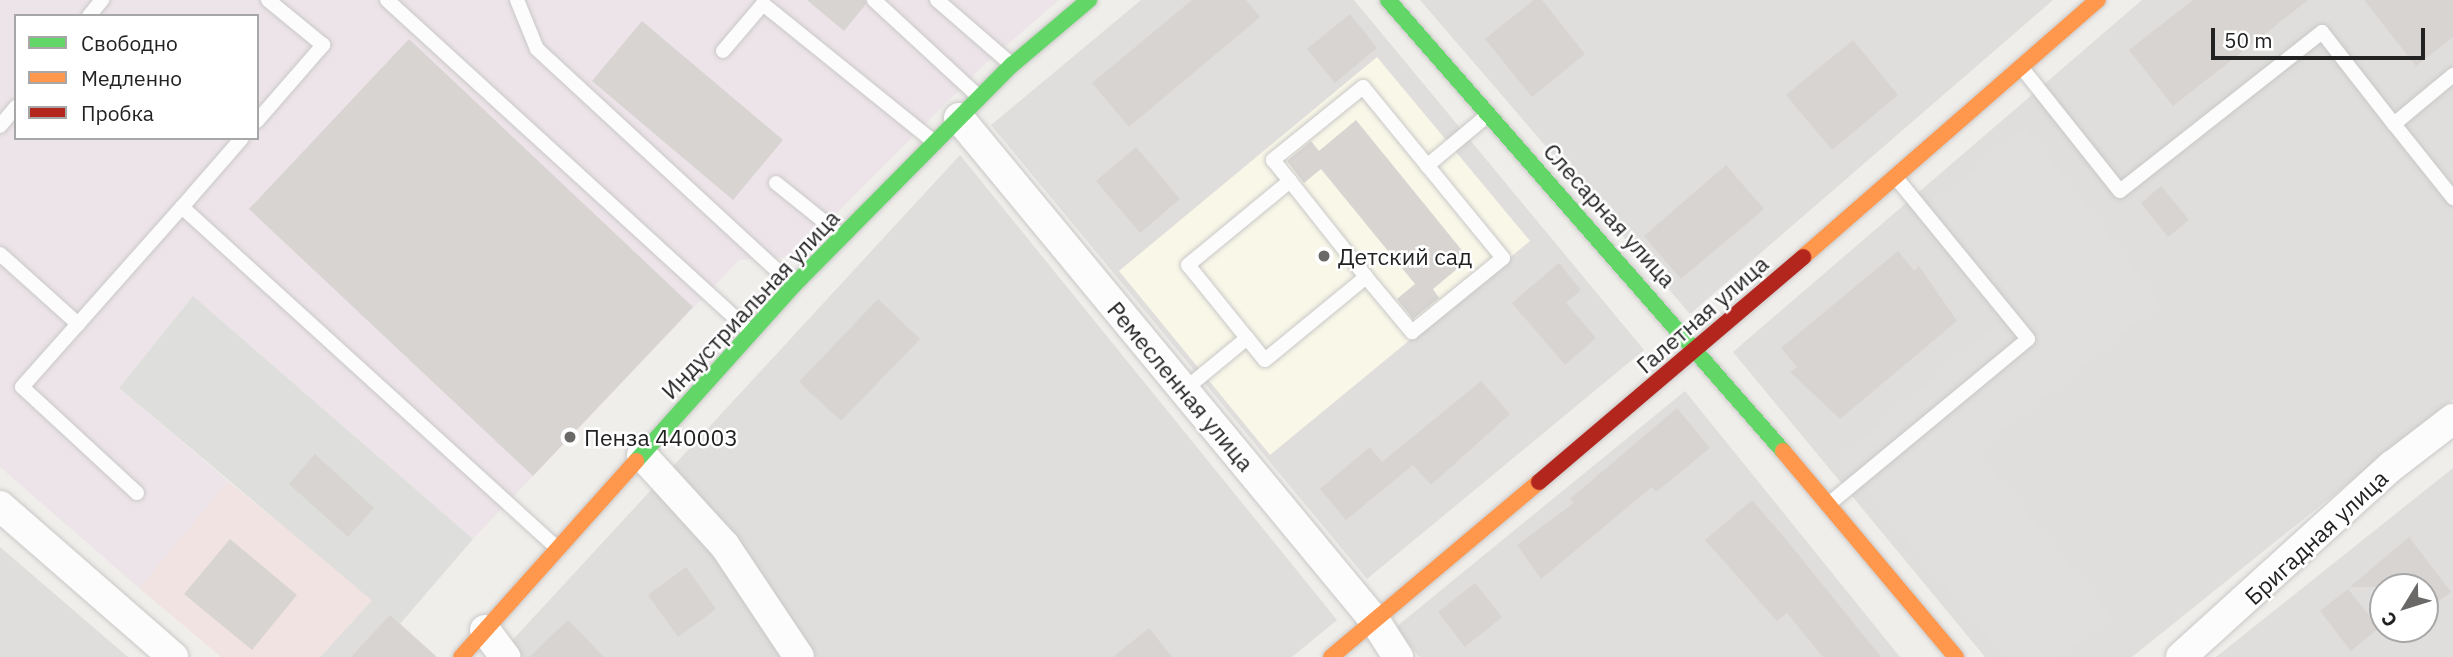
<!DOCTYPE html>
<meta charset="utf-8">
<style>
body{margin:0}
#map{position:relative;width:2453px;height:657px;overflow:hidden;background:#f0eeeb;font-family:"IBM Plex Sans",sans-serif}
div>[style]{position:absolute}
.residential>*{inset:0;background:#dfdedc}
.commercial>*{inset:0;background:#f1e3e1}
.industrial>*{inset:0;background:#ede4e9}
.education>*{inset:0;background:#f8f7e8}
.religious>*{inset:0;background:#dededc}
.parking>*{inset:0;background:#e0dfde}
.building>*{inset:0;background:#d7d4d2}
.roads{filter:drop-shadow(0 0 2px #c9c8c7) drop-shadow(0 0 2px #c9c8c7)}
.lane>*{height:14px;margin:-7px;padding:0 7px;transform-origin:7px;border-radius:7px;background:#fdfcfc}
.street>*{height:30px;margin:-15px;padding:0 15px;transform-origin:15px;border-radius:15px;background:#fdfcfc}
.fast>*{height:16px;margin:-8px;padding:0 8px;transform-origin:8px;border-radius:8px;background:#63d668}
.slow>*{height:16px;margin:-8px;padding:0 8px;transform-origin:8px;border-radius:8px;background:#ff974d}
.jam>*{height:16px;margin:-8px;padding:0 8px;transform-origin:8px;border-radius:8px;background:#b3261e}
.dots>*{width:19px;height:19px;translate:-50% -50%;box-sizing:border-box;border:4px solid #fff;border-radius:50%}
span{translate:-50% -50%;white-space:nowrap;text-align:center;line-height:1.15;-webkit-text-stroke:5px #fff;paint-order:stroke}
.street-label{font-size:23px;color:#222}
.poi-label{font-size:23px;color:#222}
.left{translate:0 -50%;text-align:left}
.legend{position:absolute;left:14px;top:14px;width:245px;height:126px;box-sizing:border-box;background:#fff;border:2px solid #a7a7a7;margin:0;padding:9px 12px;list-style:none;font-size:21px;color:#222}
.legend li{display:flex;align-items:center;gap:14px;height:35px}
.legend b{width:35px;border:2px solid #a7a7a7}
.north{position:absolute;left:2369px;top:573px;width:70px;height:70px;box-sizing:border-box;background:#fff;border:2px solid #a7a7a7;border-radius:50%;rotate:232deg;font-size:19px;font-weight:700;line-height:28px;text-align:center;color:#222}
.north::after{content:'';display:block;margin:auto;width:24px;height:32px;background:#6a6968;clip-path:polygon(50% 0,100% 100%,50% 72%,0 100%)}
.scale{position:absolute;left:2211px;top:28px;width:214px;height:32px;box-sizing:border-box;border:4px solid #222;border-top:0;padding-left:9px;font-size:21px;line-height:24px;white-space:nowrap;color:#222;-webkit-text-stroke:5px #fff;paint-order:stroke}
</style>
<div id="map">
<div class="residential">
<i style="clip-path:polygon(1141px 0,1354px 0,1644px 350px,1367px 579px,991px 125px)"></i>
<i style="clip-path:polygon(1420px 0,2053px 0,1690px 314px)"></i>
<i style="clip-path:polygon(2142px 0,2453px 0,2453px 399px,2132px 657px,1985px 657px,1733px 352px)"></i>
<i style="clip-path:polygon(960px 155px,1337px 620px,1292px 657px,497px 657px)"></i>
<i style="clip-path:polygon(1685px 391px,1900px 657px,1419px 657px,1396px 627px)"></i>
<i style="clip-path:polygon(evenodd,2453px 468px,2453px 657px,2216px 657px,2453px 468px,2383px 587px,2425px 587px,2425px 629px,2383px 629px,2383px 587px)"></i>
<i style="clip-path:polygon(0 547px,128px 657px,0 657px)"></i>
<i style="clip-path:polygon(373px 599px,433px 654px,430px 657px,320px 657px)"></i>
</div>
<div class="commercial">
<i style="clip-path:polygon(228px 481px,373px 599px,320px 657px,221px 657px,139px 588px)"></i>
</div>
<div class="industrial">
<i style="clip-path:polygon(evenodd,0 0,1059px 0,984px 65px,793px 257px,739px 260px,473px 539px,193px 296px,119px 388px,228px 481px,139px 588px,0 467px,0 0,16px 16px,257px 16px,257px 138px,16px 138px,16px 16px)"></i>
</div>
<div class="education">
<i style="clip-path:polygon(1377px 57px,1530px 241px,1270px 455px,1119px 271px)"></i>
</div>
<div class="religious">
<i style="clip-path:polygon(193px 296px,473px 539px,400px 624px,119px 388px)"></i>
</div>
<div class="parking">
<i style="clip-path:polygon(2025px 128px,2160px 303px,1976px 451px,2111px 616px,2058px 657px,2005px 657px,1840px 459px,2001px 322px,1916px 220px)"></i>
</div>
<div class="building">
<i style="clip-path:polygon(807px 0,865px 0,866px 4px,844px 31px)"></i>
<i style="clip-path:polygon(1192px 0,1246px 0,1260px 17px,1129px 127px,1092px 83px)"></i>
<i style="clip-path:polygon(1534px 0,1542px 0,1585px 54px,1532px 97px,1485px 39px)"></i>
<i style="clip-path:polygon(2193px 0,2308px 0,2173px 106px,2129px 50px)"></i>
<i style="clip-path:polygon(2364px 0,2453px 0,2453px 37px,2416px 66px)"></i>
<i style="clip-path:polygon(1350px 14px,1377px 48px,1335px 83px,1307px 49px)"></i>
<i style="clip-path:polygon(642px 21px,783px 140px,733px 200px,592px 81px)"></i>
<i style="clip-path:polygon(409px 39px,693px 307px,533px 476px,249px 209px)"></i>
<i style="clip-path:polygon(1853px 40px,1898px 95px,1832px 150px,1786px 95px)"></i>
<i style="clip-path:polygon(1356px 120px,1469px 259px,1433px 289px,1439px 298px,1413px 319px,1397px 299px,1415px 284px,1321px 169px,1304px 183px,1287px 161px,1311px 141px,1319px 151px)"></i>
<i style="clip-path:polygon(1136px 147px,1180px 199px,1140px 233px,1096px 181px)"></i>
<i style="clip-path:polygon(1726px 165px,1764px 209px,1681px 279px,1644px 236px)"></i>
<i style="clip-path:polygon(2161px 186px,2189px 220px,2168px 237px,2141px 203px)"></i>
<i style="clip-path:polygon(1898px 251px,1914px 271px,1919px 266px,1957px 321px,1840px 419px,1790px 372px,1797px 367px,1781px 348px)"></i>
<i style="clip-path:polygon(1559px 263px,1581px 290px,1566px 303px,1596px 338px,1565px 365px,1512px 303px)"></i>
<i style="clip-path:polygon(878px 299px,920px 339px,841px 421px,799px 382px)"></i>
<i style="clip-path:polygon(1481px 381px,1510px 414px,1431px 485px,1413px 465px,1346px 520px,1320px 489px,1370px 447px,1382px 462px)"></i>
<i style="clip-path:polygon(1677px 408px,1710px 448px,1656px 492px,1652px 487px,1541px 579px,1517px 545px,1574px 503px,1570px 499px)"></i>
<i style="clip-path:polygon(315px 454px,374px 508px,348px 537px,289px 484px)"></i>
<i style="clip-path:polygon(1752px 500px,1784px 537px,1881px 657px,1823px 657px,1787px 613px,1777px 621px,1705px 540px)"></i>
<i style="clip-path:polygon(2409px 537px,2451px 592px,2425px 611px,2425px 587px,2350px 587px)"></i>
<i style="clip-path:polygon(230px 539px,297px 595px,252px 650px,184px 594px)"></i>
<i style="clip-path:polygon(686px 567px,716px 609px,678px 637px,648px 595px)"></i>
<i style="clip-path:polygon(1475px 583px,1502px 617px,1465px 647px,1438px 612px)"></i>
<i style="clip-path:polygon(2348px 589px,2379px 628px,2351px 651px,2320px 611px)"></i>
<i style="clip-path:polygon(390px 615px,400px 624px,437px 657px,351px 657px)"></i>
<i style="clip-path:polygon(568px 620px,604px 657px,529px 657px)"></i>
<i style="clip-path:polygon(1149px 628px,1172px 657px,1113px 657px)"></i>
</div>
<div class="roads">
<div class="lane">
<i style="left:387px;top:0;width:492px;rotate:42.4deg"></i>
<i style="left:517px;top:0;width:53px;rotate:67.8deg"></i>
<i style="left:537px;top:49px;width:348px;rotate:42.7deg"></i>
<i style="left:874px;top:0;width:142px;rotate:42.7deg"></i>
<i style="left:937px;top:0;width:98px;rotate:40.9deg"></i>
<i style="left:89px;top:16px;width:21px;rotate:-51deg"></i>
<i style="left:723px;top:51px;width:62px;rotate:-49.6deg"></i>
<i style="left:763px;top:4px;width:220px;rotate:38.9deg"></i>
<i style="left:2022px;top:68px;width:157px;rotate:51.5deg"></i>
<i style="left:2120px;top:191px;width:257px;rotate:-38.2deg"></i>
<i style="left:2322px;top:32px;width:117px;rotate:52deg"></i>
<i style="left:2394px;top:124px;width:77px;rotate:-39.7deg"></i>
<i style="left:257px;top:121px;width:101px;rotate:-49deg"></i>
<i style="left:323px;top:45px;width:71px;rotate:-140.7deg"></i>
<i style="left:2394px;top:124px;width:95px;rotate:51.4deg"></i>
<i style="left:0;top:126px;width:25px;rotate:-50deg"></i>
<i style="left:1427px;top:166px;width:80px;rotate:-39.9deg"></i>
<i style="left:1290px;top:181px;width:122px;rotate:51.6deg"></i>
<i style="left:776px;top:183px;width:85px;rotate:38.8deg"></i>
<i style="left:182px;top:207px;width:91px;rotate:-49deg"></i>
<i style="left:0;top:254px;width:105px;rotate:41.9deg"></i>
<i style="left:1184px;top:390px;width:82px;rotate:-39.5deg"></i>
<i style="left:1247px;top:338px;width:28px;rotate:51deg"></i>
<i style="left:1265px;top:360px;width:131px;rotate:-39.4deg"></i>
<i style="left:1366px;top:277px;width:72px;rotate:50.1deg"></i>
<i style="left:1412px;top:332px;width:117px;rotate:-39.1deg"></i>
<i style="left:1503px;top:258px;width:221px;rotate:-129.3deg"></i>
<i style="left:1363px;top:87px;width:116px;rotate:141deg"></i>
<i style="left:1273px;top:160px;width:27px;rotate:51deg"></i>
<i style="left:1290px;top:181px;width:132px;rotate:140.5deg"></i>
<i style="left:1188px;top:265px;width:94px;rotate:51.1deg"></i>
<i style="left:137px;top:493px;width:156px;rotate:-137.3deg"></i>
<i style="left:22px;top:387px;width:241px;rotate:-48.4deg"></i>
<i style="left:182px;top:207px;width:507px;rotate:42.28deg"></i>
<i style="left:1830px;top:503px;width:257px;rotate:-39.6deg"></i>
<i style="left:2028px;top:339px;width:208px;rotate:-129.3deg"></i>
</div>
<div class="street">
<i style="left:959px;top:118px;width:653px;rotate:50.41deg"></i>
<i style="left:1375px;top:621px;width:43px;rotate:57.4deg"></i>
<i style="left:642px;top:455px;width:123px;rotate:47.6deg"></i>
<i style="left:725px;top:546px;width:133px;rotate:56.3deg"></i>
<i style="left:0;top:506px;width:230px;rotate:41.1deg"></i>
<i style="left:485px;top:630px;width:34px;rotate:53deg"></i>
<i style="left:2181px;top:657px;width:285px;rotate:-42.2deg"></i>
<i style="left:2392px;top:466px;width:77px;rotate:-37.6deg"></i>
</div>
<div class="fast">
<i style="left:1388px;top:0;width:600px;rotate:48.79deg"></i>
<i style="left:636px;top:461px;width:237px;rotate:-48.1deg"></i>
<i style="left:794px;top:285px;width:310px;rotate:-45.3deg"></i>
<i style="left:1012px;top:65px;width:101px;rotate:-40.2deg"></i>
</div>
<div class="slow">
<i style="left:1803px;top:257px;width:391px;rotate:-41.1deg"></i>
<i style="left:1783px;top:451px;width:269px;rotate:50deg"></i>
<i style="left:461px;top:657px;width:263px;rotate:-48.2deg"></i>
<i style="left:1331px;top:657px;width:272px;rotate:-40.1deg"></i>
</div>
<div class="jam">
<i style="left:1539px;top:482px;width:347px;rotate:-40.4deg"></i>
</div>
</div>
<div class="dots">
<i style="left:1324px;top:256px;background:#6a6968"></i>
<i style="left:570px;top:437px;background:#6a6968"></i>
</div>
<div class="street-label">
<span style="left:1610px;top:215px;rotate:48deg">Слесарная улица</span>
<span style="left:750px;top:304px;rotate:-47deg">Индустриальная улица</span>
<span style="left:1702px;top:314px;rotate:-41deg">Галетная улица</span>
<span style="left:1181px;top:386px;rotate:50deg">Ремесленная улица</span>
<span style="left:2316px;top:537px;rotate:-43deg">Бригадная улица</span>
</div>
<div class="poi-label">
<span class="left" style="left:1338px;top:256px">Детский сад</span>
<span class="left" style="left:584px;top:437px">Пенза 440003</span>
</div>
<ul class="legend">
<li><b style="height:9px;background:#63d668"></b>Свободно</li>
<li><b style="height:9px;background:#ff974d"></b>Медленно</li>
<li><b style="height:9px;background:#b3261e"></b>Пробка</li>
</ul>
<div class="north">С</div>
<div class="scale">50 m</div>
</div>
